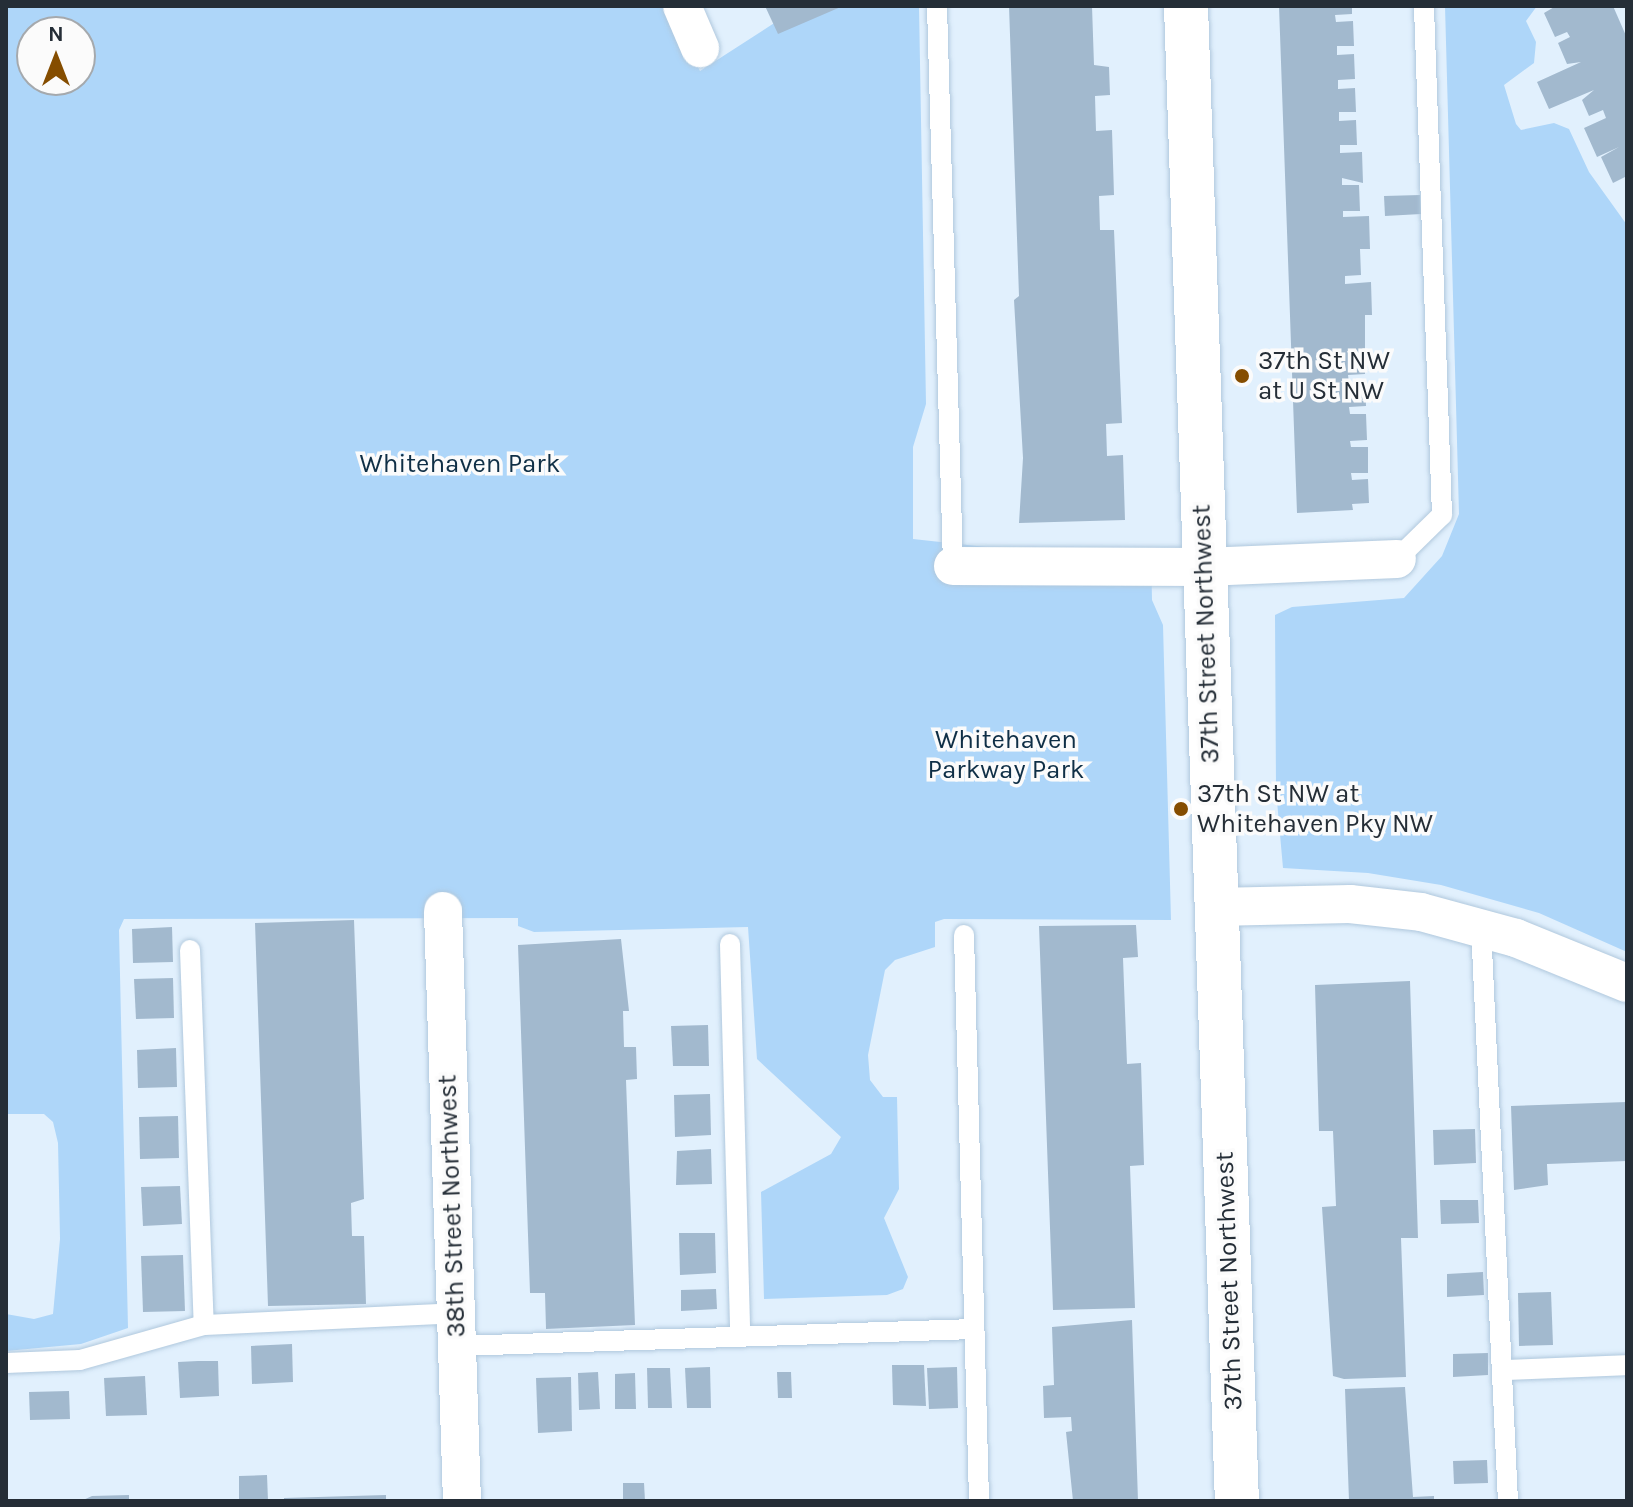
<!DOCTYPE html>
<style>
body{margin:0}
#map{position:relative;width:1633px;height:1507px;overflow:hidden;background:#e1f0fd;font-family:Karla,sans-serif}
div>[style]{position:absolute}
.green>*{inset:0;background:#aed6f9}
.building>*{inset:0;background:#a2b9ce}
.roads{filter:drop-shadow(0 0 2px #b0c8dd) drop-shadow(0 0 2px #b0c8dd)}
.service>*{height:20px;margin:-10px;padding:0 10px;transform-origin:10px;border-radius:10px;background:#fff}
.minor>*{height:38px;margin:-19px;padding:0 19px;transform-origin:19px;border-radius:19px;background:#fff}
.tertiary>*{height:44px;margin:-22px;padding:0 22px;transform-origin:22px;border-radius:22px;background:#fff}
.dots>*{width:22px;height:22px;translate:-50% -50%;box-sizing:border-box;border:4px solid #fbfbfb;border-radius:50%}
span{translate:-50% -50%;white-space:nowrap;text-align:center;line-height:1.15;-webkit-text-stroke:7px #fbfbfb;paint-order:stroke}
.poi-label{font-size:26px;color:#252e37}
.left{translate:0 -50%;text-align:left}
.park-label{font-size:26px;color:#0f2f46}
.street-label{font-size:26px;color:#252e37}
.frame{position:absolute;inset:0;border:8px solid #252e37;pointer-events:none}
.north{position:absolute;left:16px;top:16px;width:80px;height:80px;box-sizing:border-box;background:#fbfbfb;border:2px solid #a5a9ad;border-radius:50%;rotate:0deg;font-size:22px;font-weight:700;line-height:32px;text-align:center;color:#252e37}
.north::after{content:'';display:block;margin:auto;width:28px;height:36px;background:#854d00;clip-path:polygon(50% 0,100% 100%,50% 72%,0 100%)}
</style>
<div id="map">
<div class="green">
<i style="clip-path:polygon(evenodd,6px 6px,667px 6px,700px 71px,782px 18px,815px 6px,919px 6px,926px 404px,913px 447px,913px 539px,995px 548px,1151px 551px,1152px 600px,1163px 625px,1171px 920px,944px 919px,935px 922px,935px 947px,895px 960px,885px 970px,868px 1055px,870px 1080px,883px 1097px,897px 1097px,899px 1189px,884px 1218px,908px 1277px,903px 1289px,887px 1295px,764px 1299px,761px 1192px,831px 1154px,841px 1137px,757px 1059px,748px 927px,534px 932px,518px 926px,518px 918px,124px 919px,119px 930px,128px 1328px,81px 1344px,6px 1351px,6px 1314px,34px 1319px,53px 1314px,60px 1239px,58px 1143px,53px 1122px,44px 1114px,6px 1114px,6px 6px,32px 32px,80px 32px,80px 80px,32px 80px,32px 32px)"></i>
<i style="clip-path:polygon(1445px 6px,1537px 6px,1526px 21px,1536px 42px,1534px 63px,1504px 85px,1516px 124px,1521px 130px,1554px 123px,1569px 129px,1589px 172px,1627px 225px,1627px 952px,1539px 913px,1441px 885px,1368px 873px,1283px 868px,1276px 790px,1275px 615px,1292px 607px,1404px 598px,1442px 556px,1459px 514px)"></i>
</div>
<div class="building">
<i style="clip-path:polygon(765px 6px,843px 6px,778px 34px)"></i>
<i style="clip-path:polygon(1009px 6px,1092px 6px,1094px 65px,1109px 67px,1110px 95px,1095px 96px,1096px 131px,1112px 130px,1114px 195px,1099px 196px,1100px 230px,1114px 230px,1122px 423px,1106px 424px,1107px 456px,1123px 455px,1125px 520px,1019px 523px,1023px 458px,1014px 300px,1019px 296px)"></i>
<i style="clip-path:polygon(1279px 6px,1352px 6px,1352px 14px,1335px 15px,1336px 22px,1353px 21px,1354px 46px,1337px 46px,1337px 55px,1354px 54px,1355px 79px,1338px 80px,1338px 89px,1355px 88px,1356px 112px,1339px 112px,1339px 121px,1356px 120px,1357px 145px,1340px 145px,1340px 153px,1362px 152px,1363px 183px,1342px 178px,1342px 185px,1359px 185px,1360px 211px,1343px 211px,1343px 217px,1369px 216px,1370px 249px,1360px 249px,1361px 275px,1345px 276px,1345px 284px,1371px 282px,1372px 315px,1365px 315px,1365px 374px,1348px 375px,1349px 383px,1365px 383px,1366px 406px,1349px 407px,1350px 414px,1366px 414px,1367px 440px,1350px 441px,1351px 447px,1368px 447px,1368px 473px,1351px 473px,1352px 480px,1368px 479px,1369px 503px,1352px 504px,1353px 510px,1297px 513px)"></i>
<i style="clip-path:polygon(1556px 6px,1613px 6px,1627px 38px,1627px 176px,1613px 183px,1601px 157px,1619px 147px,1597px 157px,1584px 128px,1606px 118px,1603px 110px,1589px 116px,1582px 100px,1594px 90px,1549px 109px,1537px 82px,1581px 62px,1567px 64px,1558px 43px,1570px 37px,1567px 32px,1555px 37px,1544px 13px)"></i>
<i style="clip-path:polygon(1420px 195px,1421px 214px,1385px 216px,1384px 196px)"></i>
<i style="clip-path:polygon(354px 920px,364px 1199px,351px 1203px,352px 1236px,364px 1236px,366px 1304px,268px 1306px,255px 923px)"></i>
<i style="clip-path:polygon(1136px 925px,1138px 957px,1123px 958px,1127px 1064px,1141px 1063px,1142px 1096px,1144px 1165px,1130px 1166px,1135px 1308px,1053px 1310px,1039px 926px)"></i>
<i style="clip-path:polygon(172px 927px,173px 962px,133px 963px,132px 929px)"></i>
<i style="clip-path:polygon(621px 939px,629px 1011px,623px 1011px,624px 1047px,636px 1047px,637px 1079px,626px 1080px,635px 1325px,546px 1329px,545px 1293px,530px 1293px,518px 945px)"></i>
<i style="clip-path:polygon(173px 978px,174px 1018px,136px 1019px,134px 979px)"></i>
<i style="clip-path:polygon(1410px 981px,1418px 1238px,1401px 1238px,1406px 1377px,1344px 1379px,1333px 1376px,1322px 1207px,1336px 1206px,1333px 1131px,1319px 1131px,1315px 985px)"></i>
<i style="clip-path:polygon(708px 1025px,709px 1066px,673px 1066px,671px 1026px)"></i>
<i style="clip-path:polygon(176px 1048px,177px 1087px,138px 1088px,137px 1050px)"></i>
<i style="clip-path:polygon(710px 1094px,711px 1135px,675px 1137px,674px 1095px)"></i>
<i style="clip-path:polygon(1627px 1102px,1627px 1161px,1547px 1164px,1548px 1185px,1514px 1190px,1511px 1106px)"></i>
<i style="clip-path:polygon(178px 1116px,179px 1158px,140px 1159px,139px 1117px)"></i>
<i style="clip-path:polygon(1475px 1129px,1476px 1163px,1434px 1165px,1433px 1130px)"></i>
<i style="clip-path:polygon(711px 1149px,712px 1184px,676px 1185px,677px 1151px)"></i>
<i style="clip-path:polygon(180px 1186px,182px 1224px,143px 1226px,141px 1187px)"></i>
<i style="clip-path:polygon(1440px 1200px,1478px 1200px,1479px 1223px,1441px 1224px)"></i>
<i style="clip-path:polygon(679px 1233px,715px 1233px,716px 1273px,680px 1275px)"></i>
<i style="clip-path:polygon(183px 1255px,185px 1311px,143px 1312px,141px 1256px)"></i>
<i style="clip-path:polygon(1483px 1272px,1484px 1295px,1447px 1297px,1447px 1274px)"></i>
<i style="clip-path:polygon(716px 1289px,717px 1309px,681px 1311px,681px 1290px)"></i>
<i style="clip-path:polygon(1551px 1292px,1553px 1345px,1519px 1346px,1518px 1293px)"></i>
<i style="clip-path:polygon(1132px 1320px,1138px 1501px,1073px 1501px,1066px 1432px,1072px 1431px,1071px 1417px,1044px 1418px,1043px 1386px,1054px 1385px,1052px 1327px)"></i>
<i style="clip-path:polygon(292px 1344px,293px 1382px,252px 1384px,251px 1346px)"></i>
<i style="clip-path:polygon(1488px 1353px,1488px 1375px,1453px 1377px,1453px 1354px)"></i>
<i style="clip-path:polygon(198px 1361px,218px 1361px,219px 1396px,180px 1398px,178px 1362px)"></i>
<i style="clip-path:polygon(892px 1365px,924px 1365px,926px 1406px,893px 1405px)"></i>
<i style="clip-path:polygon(710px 1367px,711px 1408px,687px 1408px,685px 1368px)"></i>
<i style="clip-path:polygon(957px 1367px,958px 1408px,929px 1409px,927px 1368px)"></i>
<i style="clip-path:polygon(647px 1368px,670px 1368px,672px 1408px,648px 1408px)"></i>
<i style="clip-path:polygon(598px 1372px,600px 1409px,579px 1410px,578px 1373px)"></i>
<i style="clip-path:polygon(777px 1372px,791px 1372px,792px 1398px,778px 1398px)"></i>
<i style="clip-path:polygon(635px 1373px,636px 1409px,615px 1409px,615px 1374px)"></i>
<i style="clip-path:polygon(145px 1376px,147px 1415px,106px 1416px,104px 1378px)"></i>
<i style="clip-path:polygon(571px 1377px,572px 1431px,538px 1433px,536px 1378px)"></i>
<i style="clip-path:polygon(1405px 1387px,1413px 1497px,1434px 1496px,1434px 1501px,1349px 1501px,1345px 1389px)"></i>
<i style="clip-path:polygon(69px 1391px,70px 1419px,30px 1420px,29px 1392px)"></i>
<i style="clip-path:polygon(1487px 1460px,1488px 1483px,1454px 1484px,1453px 1461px)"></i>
<i style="clip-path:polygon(267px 1475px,268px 1501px,239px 1501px,239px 1476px)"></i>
<i style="clip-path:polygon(623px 1483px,644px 1483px,645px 1501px,623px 1501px)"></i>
<i style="clip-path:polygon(129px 1495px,129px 1501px,81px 1501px,92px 1496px)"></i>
<i style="clip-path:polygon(386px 1495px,386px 1501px,284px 1501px,284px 1498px)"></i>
</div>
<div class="roads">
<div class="service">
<i style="left:937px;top:6px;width:560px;rotate:88.36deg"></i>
<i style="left:1397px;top:559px;width:63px;rotate:-44.4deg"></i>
<i style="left:1442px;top:515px;width:509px;rotate:-92.03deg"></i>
<i style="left:1481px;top:927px;width:575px;rotate:87.31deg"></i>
<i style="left:964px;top:935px;width:566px;rotate:88.48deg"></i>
<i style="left:730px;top:944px;width:393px;rotate:88.5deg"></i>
<i style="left:190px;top:950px;width:375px;rotate:87.9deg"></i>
<i style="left:457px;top:1346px;width:517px;rotate:-1.88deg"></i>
<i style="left:6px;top:1363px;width:74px;rotate:-2.3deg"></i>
<i style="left:80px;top:1360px;width:129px;rotate:-15.8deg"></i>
<i style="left:204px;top:1325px;width:252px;rotate:-2.7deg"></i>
<i style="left:1504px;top:1370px;width:123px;rotate:-2.3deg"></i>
</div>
<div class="minor">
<i style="left:682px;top:6px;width:46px;rotate:66.8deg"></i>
<i style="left:953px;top:566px;width:251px;rotate:0.2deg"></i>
<i style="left:1204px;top:567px;width:193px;rotate:-2.4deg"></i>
<i style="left:1215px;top:907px;width:135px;rotate:-1.3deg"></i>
<i style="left:1350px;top:904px;width:71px;rotate:6.4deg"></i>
<i style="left:1421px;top:912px;width:98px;rotate:15.3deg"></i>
<i style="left:1516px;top:938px;width:120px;rotate:22.1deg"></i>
<i style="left:443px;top:911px;width:590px;rotate:88.16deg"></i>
</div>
<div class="tertiary">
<i style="left:1186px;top:6px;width:1496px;rotate:88.05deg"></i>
</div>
</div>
<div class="dots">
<i style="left:1242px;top:376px;background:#854d00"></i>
<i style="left:1181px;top:809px;background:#854d00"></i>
</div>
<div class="poi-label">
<span class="left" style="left:1258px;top:376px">37th St NW<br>at U St NW</span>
<span class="left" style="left:1197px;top:809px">37th St NW at<br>Whitehaven Pky NW</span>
</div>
<div class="park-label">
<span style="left:460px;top:464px">Whitehaven Park</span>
<span style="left:1006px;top:755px">Whitehaven<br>Parkway Park</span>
</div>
<div class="street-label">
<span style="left:1206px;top:634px;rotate:-92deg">37th Street Northwest</span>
<span style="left:452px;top:1206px;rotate:-92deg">38th Street Northwest</span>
<span style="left:1229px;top:1281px;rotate:-92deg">37th Street Northwest</span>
</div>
<div class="frame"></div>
<div class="north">N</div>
</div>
